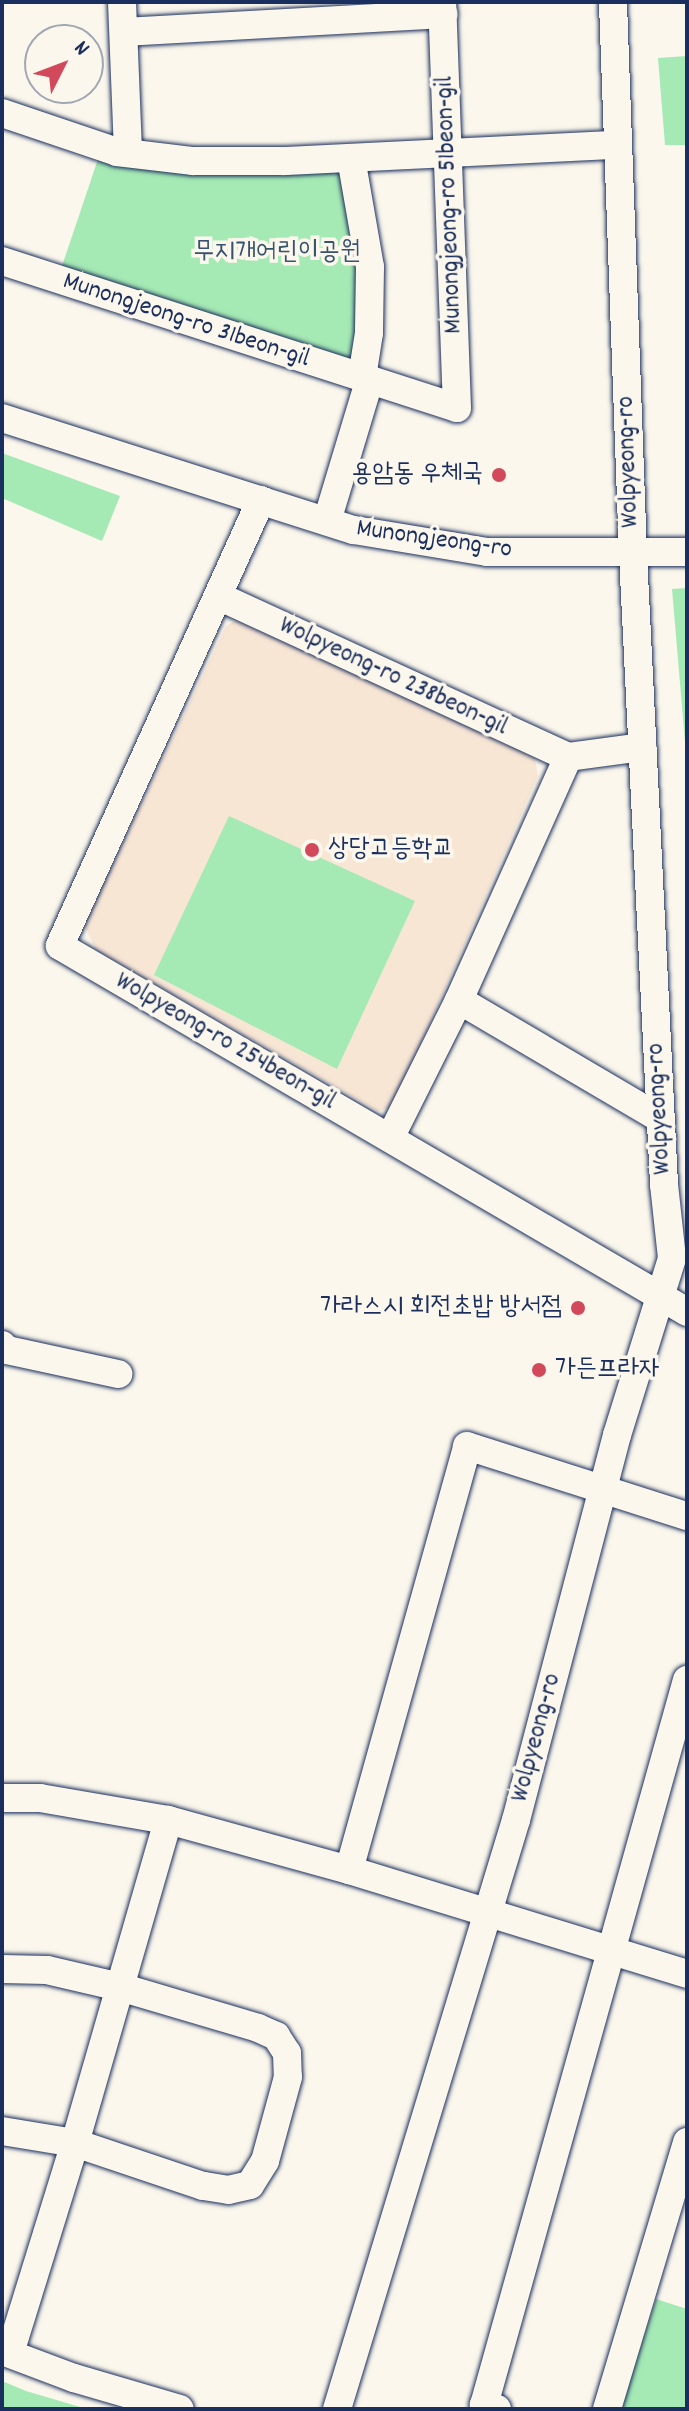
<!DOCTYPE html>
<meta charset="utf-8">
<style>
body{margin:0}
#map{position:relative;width:689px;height:2411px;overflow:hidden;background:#fbf7ec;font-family:Dekko,"Poor Story",sans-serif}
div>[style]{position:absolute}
.built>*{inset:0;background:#f8e6d5}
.green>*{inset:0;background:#a5e9b4}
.roads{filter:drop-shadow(0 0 2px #1b2f5e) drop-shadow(0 0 2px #1b2f5e)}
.minor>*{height:28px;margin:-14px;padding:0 14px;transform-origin:14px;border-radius:14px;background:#fbf7ec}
.dots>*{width:22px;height:22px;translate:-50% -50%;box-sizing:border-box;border:4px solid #fbf7ec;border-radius:50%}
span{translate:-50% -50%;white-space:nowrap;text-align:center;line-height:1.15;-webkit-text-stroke:7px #fbf7ec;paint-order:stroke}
.street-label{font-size:26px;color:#1b2f5e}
.park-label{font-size:26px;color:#37546f}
.poi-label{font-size:26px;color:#1b2f5e}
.right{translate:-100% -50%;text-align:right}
.left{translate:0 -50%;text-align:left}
.frame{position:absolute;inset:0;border:4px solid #1b2f5e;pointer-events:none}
.north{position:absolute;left:24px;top:24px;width:80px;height:80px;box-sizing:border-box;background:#fbf7ec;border:2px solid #a1a7b3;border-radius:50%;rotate:48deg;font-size:22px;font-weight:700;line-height:32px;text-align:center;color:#1b2f5e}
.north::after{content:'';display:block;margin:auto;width:28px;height:36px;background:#d1495b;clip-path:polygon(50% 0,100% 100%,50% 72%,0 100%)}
</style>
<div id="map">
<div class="built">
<i style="clip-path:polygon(246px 615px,534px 754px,538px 776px,393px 1107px,378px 1111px,96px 950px,84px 925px,226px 626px)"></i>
</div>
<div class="green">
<i style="clip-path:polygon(687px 56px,687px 145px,665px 145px,658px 58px)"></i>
<i style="clip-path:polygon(99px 156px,343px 173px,358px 224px,356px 363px,60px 272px)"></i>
<i style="clip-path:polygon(2px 453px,120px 496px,102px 541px,2px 498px)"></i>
<i style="clip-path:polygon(687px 588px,687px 765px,672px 589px)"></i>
<i style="clip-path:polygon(229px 816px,415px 901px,337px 1069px,154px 975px)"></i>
<i style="clip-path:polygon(656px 2299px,687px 2309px,687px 2409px,621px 2409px)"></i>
<i style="clip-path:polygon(2px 2381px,26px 2391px,87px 2409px,2px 2409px)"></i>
</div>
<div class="roads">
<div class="minor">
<i style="left:122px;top:2px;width:151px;rotate:87.7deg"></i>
<i style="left:124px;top:32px;width:320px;rotate:-3.2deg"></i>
<i style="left:2px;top:113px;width:121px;rotate:18.7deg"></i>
<i style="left:117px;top:152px;width:77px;rotate:6.8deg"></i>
<i style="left:193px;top:161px;width:92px"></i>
<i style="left:285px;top:161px;width:333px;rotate:-2.8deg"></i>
<i style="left:351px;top:158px;width:111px;rotate:80.1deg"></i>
<i style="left:370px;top:267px;width:66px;rotate:90.9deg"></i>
<i style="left:369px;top:333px;width:45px;rotate:99deg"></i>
<i style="left:2px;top:261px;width:478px;rotate:17.9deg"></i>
<i style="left:457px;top:408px;width:406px;rotate:-92.1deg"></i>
<i style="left:2px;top:418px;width:369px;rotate:17.7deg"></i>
<i style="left:354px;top:530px;width:135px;rotate:9.4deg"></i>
<i style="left:487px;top:552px;width:200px"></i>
<i style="left:261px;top:500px;width:489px;rotate:114.3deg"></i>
<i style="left:60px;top:946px;width:726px;rotate:30.27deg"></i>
<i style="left:327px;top:521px;width:148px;rotate:-73.2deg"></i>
<i style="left:218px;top:596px;width:385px;rotate:24.7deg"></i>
<i style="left:459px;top:1000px;width:234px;rotate:30.5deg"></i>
<i style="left:390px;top:1138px;width:154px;rotate:-63.4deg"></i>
<i style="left:459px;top:1000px;width:266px;rotate:-65.8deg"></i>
<i style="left:568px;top:757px;width:75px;rotate:-7.7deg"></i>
<i style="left:2px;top:1345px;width:7px;rotate:45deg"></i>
<i style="left:7px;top:1350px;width:114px;rotate:12.2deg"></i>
<i style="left:2px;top:1798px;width:38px"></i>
<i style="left:40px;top:1798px;width:130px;rotate:9.8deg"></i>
<i style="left:168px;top:1820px;width:188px;rotate:15.4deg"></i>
<i style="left:349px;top:1870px;width:354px;rotate:17.1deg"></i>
<i style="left:349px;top:1870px;width:440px;rotate:-74.4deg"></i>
<i style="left:467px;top:1446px;width:231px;rotate:17.7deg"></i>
<i style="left:2px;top:1969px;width:45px;rotate:1.3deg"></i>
<i style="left:47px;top:1970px;width:75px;rotate:13.1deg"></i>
<i style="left:120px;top:1987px;width:144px;rotate:16.5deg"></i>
<i style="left:258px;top:2028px;width:20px;rotate:24deg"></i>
<i style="left:276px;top:2036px;width:20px;rotate:57deg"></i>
<i style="left:287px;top:2053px;width:24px;rotate:88deg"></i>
<i style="left:288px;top:2077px;width:87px;rotate:105.3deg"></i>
<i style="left:265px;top:2161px;width:28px;rotate:122deg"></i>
<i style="left:250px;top:2185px;width:22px;rotate:167deg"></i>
<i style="left:229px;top:2190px;width:26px;rotate:-171deg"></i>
<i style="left:203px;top:2186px;width:135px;rotate:-161.4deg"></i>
<i style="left:75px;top:2143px;width:74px;rotate:-170.7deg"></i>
<i style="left:2px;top:2351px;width:77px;rotate:20.6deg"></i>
<i style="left:74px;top:2378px;width:110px;rotate:16.3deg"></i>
<i style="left:10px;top:2353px;width:220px;rotate:-72.8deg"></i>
<i style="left:75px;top:2143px;width:336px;rotate:-73.9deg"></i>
<i style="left:337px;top:2409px;width:616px;rotate:-73.1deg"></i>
<i style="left:516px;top:1820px;width:398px;rotate:-75.3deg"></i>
<i style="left:617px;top:1435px;width:185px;rotate:-72.7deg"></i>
<i style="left:672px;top:1258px;width:74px;rotate:-96.2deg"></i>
<i style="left:664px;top:1184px;width:631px;rotate:-92.82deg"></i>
<i style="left:633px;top:554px;width:552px;rotate:-92.08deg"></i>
<i style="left:497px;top:2409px;width:14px;rotate:-163deg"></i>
<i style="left:484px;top:2405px;width:753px;rotate:-74.36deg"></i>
<i style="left:607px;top:2409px;width:279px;rotate:-73.3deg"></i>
</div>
</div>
<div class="dots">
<i style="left:499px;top:475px;background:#d1495b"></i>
<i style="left:312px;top:850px;background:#d1495b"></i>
<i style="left:578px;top:1308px;background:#d1495b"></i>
<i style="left:539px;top:1370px;background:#d1495b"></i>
</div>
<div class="street-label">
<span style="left:450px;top:205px;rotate:-92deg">Munongjeong-ro 51beon-gil</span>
<span style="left:186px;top:321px;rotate:18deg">Munongjeong-ro 31beon-gil</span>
<span style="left:629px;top:462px;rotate:-92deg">Wolpyeong-ro</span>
<span style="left:434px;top:540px;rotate:8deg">Munongjeong-ro</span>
<span style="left:393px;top:677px;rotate:25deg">Wolpyeong-ro 238beon-gil</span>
<span style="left:225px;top:1042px;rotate:30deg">Wolpyeong-ro 254beon-gil</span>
<span style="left:660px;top:1109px;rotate:-93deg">Wolpyeong-ro</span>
<span style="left:537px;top:1738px;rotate:-75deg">Wolpyeong-ro</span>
</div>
<div class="park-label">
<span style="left:277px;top:253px">무지개어린이공원</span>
</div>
<div class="poi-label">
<span class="right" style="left:483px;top:475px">용암동 우체국</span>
<span class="left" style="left:328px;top:850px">상당고등학교</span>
<span class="right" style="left:562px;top:1308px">가라스시 회전초밥 방서점</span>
<span class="left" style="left:555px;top:1370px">가든프라자</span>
</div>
<div class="frame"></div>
<div class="north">N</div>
</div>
